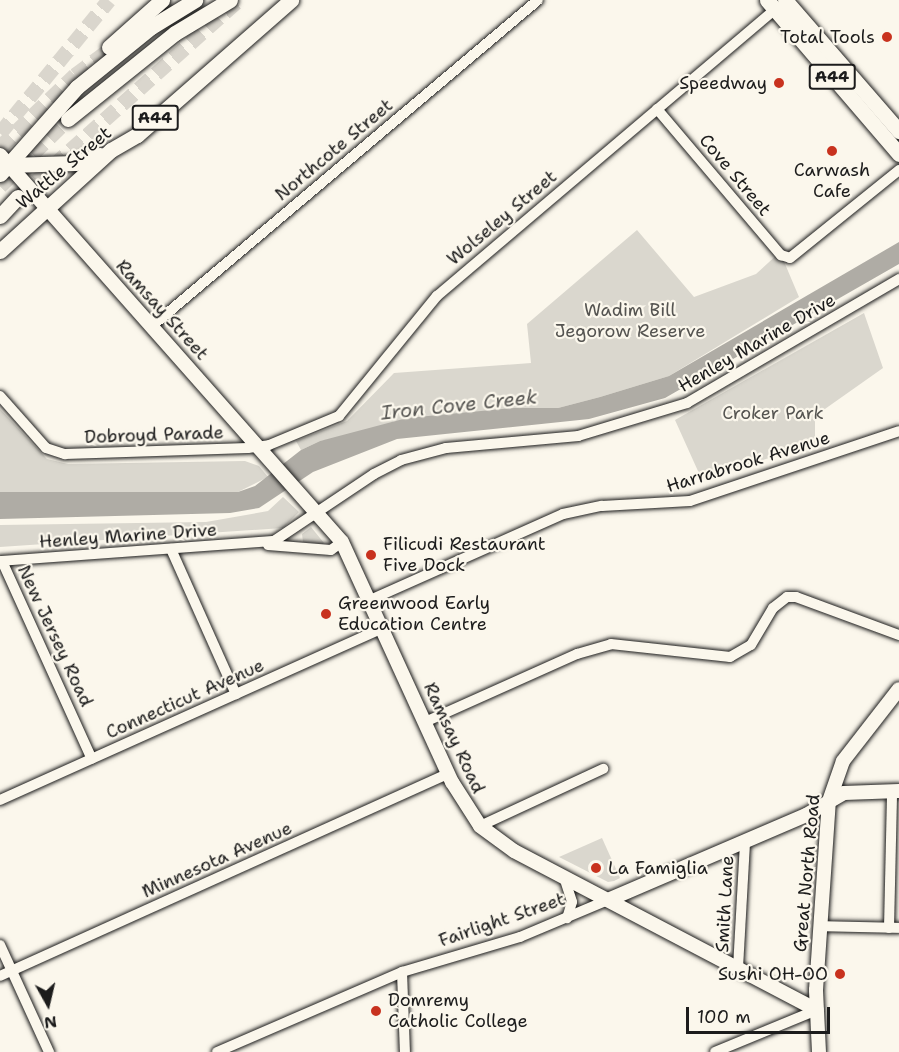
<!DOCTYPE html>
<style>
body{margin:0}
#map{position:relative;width:899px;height:1052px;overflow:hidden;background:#fbf7ec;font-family:"Shantell Sans",sans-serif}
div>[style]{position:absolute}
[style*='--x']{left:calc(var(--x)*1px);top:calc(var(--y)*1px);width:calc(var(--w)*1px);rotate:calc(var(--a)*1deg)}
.green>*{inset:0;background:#dad7ce}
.water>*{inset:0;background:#afaca5}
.highway-tunnel>*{height:15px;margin-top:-7.5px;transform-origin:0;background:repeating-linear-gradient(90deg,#dad6cd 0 15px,transparent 0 23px)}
.roads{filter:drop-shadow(0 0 2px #1c1c1c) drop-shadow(0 0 2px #1c1c1c)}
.minor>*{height:10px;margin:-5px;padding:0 5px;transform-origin:5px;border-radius:5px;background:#fbf7ec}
.major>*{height:14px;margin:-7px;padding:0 7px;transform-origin:7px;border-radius:7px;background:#fbf7ec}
.highway>*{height:15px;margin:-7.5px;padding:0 7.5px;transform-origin:7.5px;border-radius:7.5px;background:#fbf7ec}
.dots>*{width:16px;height:16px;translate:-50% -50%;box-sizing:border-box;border:3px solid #fbf7ec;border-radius:50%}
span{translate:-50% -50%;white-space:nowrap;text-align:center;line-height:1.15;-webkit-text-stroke:4.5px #fbf7ec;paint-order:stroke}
.shield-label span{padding:2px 4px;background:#fbf7ec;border:2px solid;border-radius:4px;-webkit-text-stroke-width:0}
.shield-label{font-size:16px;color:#1c1c1c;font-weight:700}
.poi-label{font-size:18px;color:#1c1c1c}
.right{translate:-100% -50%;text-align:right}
.left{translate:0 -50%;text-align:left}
.street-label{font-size:18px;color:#1c1c1c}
.park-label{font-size:18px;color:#555451}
.water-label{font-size:20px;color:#575653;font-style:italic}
.north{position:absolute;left:18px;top:974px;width:60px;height:60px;-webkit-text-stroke:4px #fbf7ec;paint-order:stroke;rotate:172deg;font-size:16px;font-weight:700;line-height:24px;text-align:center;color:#1c1c1c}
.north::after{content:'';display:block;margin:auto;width:21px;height:27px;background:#1c1c1c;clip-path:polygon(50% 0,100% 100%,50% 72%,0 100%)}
.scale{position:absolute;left:686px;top:1007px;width:144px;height:27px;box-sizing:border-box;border:3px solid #1c1c1c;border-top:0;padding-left:8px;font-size:18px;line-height:21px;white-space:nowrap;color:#1c1c1c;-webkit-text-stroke:4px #fbf7ec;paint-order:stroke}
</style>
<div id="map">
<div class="green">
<div style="clip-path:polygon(637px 230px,694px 297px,756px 274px,780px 252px,799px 297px,669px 376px,600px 397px,558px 408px,514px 408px,320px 441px,301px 450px,296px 441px,347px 421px,394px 373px,531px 363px,527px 324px)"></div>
<div style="clip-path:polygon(864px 313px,883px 368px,815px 416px,815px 443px,702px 480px,675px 420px)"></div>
<div style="clip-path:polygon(0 409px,47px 459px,68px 464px,245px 461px,259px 466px,268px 477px,238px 492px,0 492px)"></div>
<div style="clip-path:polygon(283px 497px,299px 512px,283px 528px,0 547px,0 525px,206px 522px,268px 511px)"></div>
<div style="clip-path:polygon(311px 527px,324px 543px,323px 544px,303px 542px,302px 534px)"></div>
<div style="clip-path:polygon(602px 838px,620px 878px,614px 881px,608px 882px,559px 857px)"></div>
</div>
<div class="water">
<div style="clip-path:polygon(899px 242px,899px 264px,665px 398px,589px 419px,397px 439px,313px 472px,259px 508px,230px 513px,0 519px,0 492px,238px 492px,255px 486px,301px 450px,320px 441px,407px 418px,514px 408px,558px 408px,600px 397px,669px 376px)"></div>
</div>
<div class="highway-tunnel">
<div style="--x:141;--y:26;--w:45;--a:-35.1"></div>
<div style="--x:0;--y:133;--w:172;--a:-50.7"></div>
<div style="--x:0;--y:147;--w:104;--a:-43.8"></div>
<div style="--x:75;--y:75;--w:56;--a:-36.3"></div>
<div style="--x:0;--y:186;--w:95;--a:-44.6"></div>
<div style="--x:19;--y:196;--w:294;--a:-41.8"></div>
</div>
<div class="roads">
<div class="minor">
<div style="--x:657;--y:109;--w:192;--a:49.7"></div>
<div style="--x:781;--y:255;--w:9;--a:18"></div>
<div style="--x:790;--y:258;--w:140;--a:-38.9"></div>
<div style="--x:152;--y:326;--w:505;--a:-40.18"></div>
<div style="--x:0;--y:396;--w:69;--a:48.5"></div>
<div style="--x:46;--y:448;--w:20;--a:18"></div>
<div style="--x:65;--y:454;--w:183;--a:-1.9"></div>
<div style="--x:248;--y:448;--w:21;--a:-8"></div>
<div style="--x:269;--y:445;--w:76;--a:-22.5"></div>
<div style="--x:339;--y:416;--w:155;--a:-50.8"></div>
<div style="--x:437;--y:296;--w:443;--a:-40.3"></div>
<div style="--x:268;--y:545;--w:63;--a:4.5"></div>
<div style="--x:331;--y:550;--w:14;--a:-36"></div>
<div style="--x:171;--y:549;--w:159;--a:65.9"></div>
<div style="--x:0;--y:561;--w:275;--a:-4.2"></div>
<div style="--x:274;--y:541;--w:120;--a:-33.8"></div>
<div style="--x:374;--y:474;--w:30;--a:-27"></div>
<div style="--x:401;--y:460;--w:47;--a:-14.9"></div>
<div style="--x:446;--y:448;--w:133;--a:-5.2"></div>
<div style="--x:578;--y:436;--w:114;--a:-16.8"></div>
<div style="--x:687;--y:403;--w:246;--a:-30.3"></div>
<div style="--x:2;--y:561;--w:217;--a:65.6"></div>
<div style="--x:370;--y:600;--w:211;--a:-24"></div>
<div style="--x:563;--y:514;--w:40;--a:-12"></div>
<div style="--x:602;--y:506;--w:88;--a:-3.3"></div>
<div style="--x:690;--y:501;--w:220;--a:-18.5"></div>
<div style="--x:425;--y:722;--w:167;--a:-24.1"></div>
<div style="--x:577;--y:654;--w:35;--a:-16"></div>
<div style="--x:611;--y:644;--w:120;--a:6.2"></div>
<div style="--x:730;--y:657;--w:24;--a:-30"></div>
<div style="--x:751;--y:645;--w:43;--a:-59.3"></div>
<div style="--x:773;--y:608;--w:18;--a:-38"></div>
<div style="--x:787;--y:597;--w:9;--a:0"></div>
<div style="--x:796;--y:597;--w:110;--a:20.3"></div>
<div style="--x:0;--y:800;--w:420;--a:-24.2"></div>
<div style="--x:480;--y:826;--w:136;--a:-24.9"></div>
<div style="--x:564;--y:877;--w:26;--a:72"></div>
<div style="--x:572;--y:902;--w:17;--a:107"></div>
<div style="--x:819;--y:926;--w:80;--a:1.4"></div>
<div style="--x:889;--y:928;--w:137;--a:-88.7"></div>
<div style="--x:0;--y:945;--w:118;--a:65.4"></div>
<div style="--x:738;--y:968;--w:127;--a:-86.8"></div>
<div style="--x:402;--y:972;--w:80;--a:87.9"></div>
<div style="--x:0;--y:976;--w:491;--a:-24.3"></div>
<div style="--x:217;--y:1052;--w:202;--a:-23.4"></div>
<div style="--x:402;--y:972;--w:123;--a:-16.5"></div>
<div style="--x:520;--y:937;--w:95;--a:-22.8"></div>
<div style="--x:715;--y:1052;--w:110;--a:-22.4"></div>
</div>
<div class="major">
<div style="--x:0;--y:155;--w:516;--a:48.53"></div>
<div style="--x:342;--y:542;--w:264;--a:65.4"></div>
<div style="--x:452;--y:782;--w:52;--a:57.5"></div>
<div style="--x:480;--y:826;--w:42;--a:36.3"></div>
<div style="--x:514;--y:851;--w:342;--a:27.7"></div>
<div style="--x:608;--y:900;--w:215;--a:-23.2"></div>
<div style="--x:806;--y:815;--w:44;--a:-30.1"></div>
<div style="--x:844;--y:793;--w:55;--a:-2.1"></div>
<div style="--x:819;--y:1052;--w:62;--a:-92.8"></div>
<div style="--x:816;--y:990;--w:189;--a:-86.1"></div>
<div style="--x:829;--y:801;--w:42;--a:-70.7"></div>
<div style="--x:843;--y:761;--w:91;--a:-52.1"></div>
</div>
<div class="highway">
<div style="--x:767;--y:0;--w:203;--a:49.4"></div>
<div style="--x:785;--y:0;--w:174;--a:49"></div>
<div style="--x:109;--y:47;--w:71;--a:-41.6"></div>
<div style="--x:68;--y:119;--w:137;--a:-38.8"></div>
<div style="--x:175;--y:33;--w:64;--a:-31"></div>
<div style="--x:8;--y:165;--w:67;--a:-1.7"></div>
<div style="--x:75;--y:163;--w:26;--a:-18"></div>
<div style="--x:0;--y:174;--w:116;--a:-48.5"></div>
<div style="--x:77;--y:87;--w:95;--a:-39"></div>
<div style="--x:151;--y:27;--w:52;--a:-31.5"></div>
<div style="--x:0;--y:216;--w:26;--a:-47"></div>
<div style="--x:0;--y:251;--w:150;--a:-42.3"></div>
<div style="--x:111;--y:150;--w:30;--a:-30"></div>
<div style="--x:137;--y:135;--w:205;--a:-41.2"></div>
</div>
</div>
<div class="dots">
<div style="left:887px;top:37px;background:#c8321e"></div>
<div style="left:779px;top:83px;background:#c8321e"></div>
<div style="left:832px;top:151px;background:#c8321e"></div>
<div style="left:371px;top:555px;background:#c8321e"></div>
<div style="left:326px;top:614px;background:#c8321e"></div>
<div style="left:596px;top:868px;background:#c8321e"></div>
<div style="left:840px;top:974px;background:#c8321e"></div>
<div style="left:376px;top:1011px;background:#c8321e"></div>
</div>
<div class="shield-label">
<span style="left:832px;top:77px">A44</span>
<span style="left:155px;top:118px">A44</span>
</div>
<div class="poi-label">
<span class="right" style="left:875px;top:37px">Total Tools</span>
<span class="right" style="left:767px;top:83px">Speedway</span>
<span style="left:832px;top:181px">Carwash<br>Cafe</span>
<span class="left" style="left:383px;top:555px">Filicudi Restaurant<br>Five Dock</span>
<span class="left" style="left:338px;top:614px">Greenwood Early<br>Education Centre</span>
<span class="left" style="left:608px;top:868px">La Famiglia</span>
<span class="right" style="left:828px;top:974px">Sushi OH-OO</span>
<span class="left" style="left:388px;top:1011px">Domremy<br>Catholic College</span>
</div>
<div class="street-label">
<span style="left:334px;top:150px;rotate:-40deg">Northcote Street</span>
<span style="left:64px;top:168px;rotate:-40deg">Wattle Street</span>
<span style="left:735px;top:175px;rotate:50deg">Cove Street</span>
<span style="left:502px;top:218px;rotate:-40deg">Wolseley Street</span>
<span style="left:162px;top:310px;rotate:48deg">Ramsay Street</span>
<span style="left:757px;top:343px;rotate:-30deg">Henley Marine Drive</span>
<span style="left:154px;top:435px;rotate:-2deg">Dobroyd Parade</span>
<span style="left:748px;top:462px;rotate:-17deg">Harrabrook Avenue</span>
<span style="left:128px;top:536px;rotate:-4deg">Henley Marine Drive</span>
<span style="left:55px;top:636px;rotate:65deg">New Jersey Road</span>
<span style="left:185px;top:699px;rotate:-24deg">Connecticut Avenue</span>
<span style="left:454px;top:738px;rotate:65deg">Ramsay Road</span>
<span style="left:217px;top:860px;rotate:-24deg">Minnesota Avenue</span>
<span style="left:807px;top:873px;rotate:-85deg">Great North Road</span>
<span style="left:725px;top:904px;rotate:-87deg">Smith Lane</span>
<span style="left:502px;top:920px;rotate:-19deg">Fairlight Street</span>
</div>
<div class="park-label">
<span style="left:630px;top:321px">Wadim Bill<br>Jegorow Reserve</span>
<span style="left:773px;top:413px">Croker Park</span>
</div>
<div class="water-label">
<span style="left:459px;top:405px;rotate:-6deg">Iron Cove Creek</span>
</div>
<div class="north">N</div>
<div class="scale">100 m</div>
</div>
